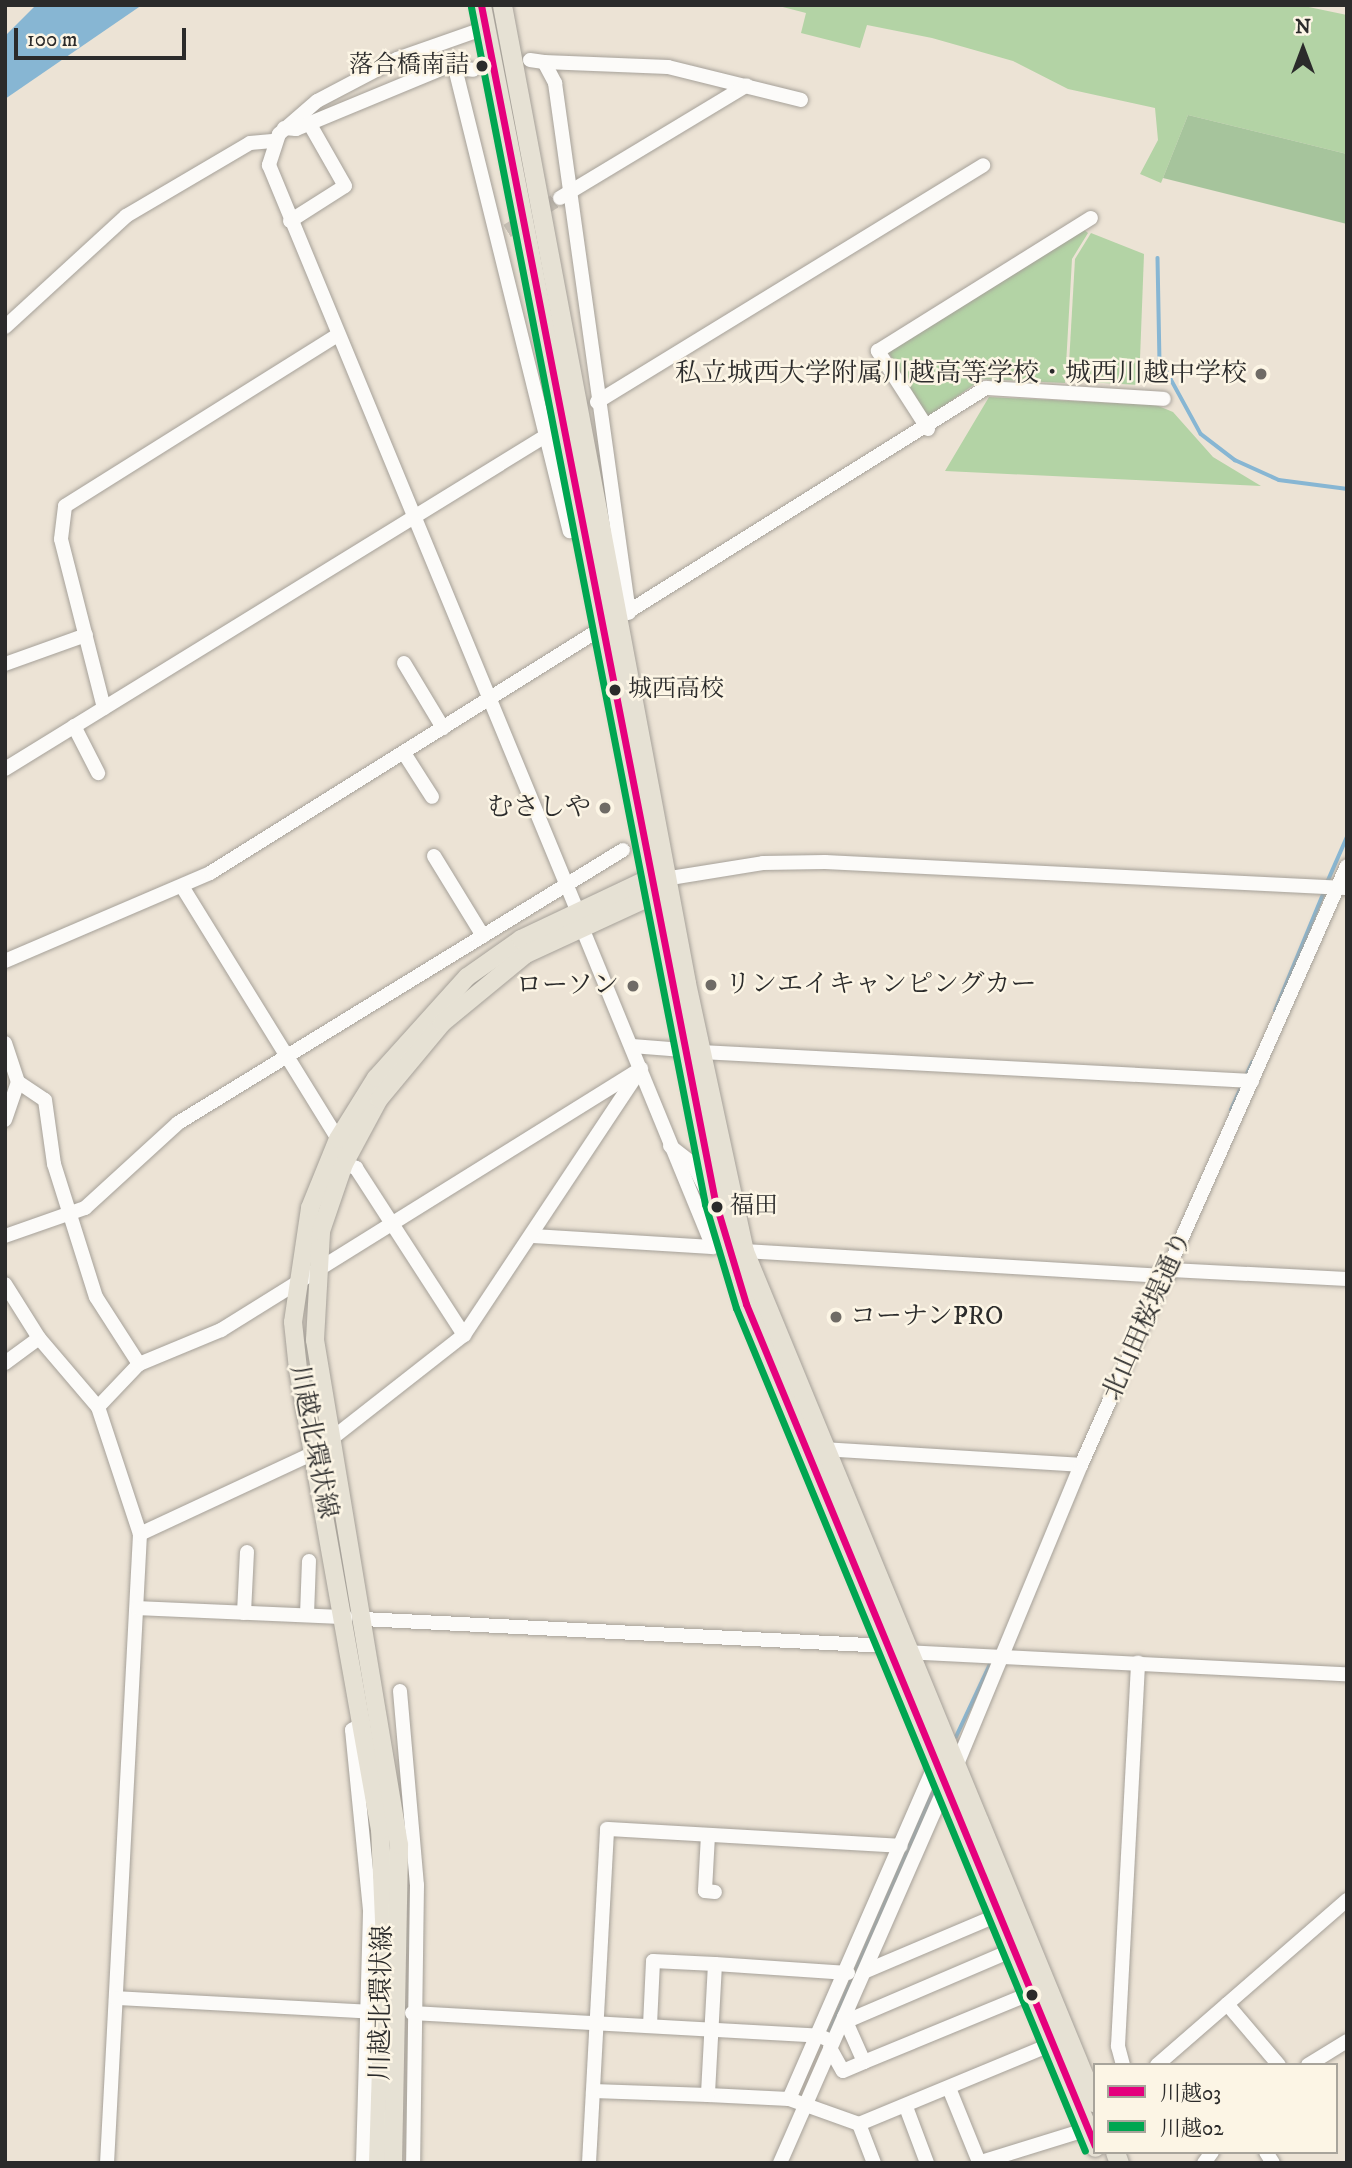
<!DOCTYPE html>
<meta charset="utf-8">
<style>
body{margin:0}
#map{position:relative;width:1352px;height:2168px;overflow:hidden;background:#ece3d5;font-family:"IM FELL DW Pica","Noto Serif JP",serif}
div>[style]{position:absolute}
[style*='--x']{left:calc(var(--x)*1px);top:calc(var(--y)*1px);width:calc(var(--w)*1px);rotate:calc(var(--a)*1deg)}
.green>*{inset:0;background:#b3d3a5}
.forest>*{inset:0;background:#a6c49c}
.water>*{inset:0;background:#87b6d3}
.stream>*{height:3.5px;margin:-1.75px;padding:0 1.75px;transform-origin:1.75px;border-radius:1.75px;background:#87b6d3}
.minor-tunnel>*{height:14px;margin-top:-7px;transform-origin:0;background:repeating-linear-gradient(90deg,#c5beb3 0 14px,transparent 0 21px)}
.roads{filter:drop-shadow(0 0 2px #a6a199) drop-shadow(0 0 2px #a6a199)}
.minor>*{height:14px;margin:-7px;padding:0 7px;transform-origin:7px;border-radius:7px;background:#fcfbf9}
.major>*{height:18px;margin:-9px;padding:0 9px;transform-origin:9px;border-radius:9px;background:#e6e1d4}
.highway>*{height:19px;margin:-9.5px;padding:0 9.5px;transform-origin:9.5px;border-radius:9.5px;background:#e6e1d4}
.bus-1>*{height:7px;margin:-3.5px;padding:0 3.5px;transform-origin:3.5px;border-radius:3.5px;background:#e5007d}
.bus-2>*{height:7px;margin:-3.5px;padding:0 3.5px;transform-origin:3.5px;border-radius:3.5px;background:#00a651}
.dots>*{width:19px;height:19px;translate:-50% -50%;box-sizing:border-box;border:4px solid #fcf5e5;border-radius:50%}
span{translate:-50% -50%;white-space:nowrap;text-align:center;line-height:1.15;-webkit-text-stroke:5px #fcf5e5;paint-order:stroke}
.bus-label{font-size:24px;color:#2b2b2b}
.right{translate:-100% -50%;text-align:right}
.left{translate:0 -50%;text-align:left}
.poi-label{font-size:26px;color:#2b2b2b}
.street-label{font-size:26px;color:#2b2b2b}
.frame{position:absolute;inset:0;border:7px solid #2b2b2b;pointer-events:none}
.legend{position:absolute;left:1093px;top:2063px;width:245px;height:91px;box-sizing:border-box;background:#fcf5e5;border:2px solid #a8a49b;margin:0;padding:9px 12px;list-style:none;font-size:21px;color:#2b2b2b}
.legend li{display:flex;align-items:center;gap:14px;height:35px}
.legend b{width:35px;border:2px solid #a8a49b}
.north{position:absolute;left:1268px;top:14px;width:70px;height:70px;-webkit-text-stroke:5px #fcf5e5;paint-order:stroke;rotate:0deg;font-size:19px;font-weight:700;line-height:28px;text-align:center;color:#2b2b2b}
.north::after{content:'';display:block;margin:auto;width:24px;height:32px;background:#2b2b2b;clip-path:polygon(50% 0,100% 100%,50% 72%,0 100%)}
.scale{position:absolute;left:14px;top:28px;width:172px;height:32px;box-sizing:border-box;border:4px solid #2b2b2b;border-top:0;padding-left:9px;font-size:21px;line-height:24px;white-space:nowrap;color:#2b2b2b;-webkit-text-stroke:5px #fcf5e5;paint-order:stroke}
</style>
<div id="map">
<div class="green">
<div style="clip-path:polygon(775px 5px,1299px 5px,1347px 15px,1347px 154px,1188px 115px,1161px 183px,1140px 174px,1158px 140px,1155px 108px,1068px 89px,1013px 61px,932px 38px,867px 25px,860px 48px,801px 33px,806px 13px)"></div>
<div style="clip-path:polygon(1083px 229px,1088px 233px,1072px 259px,1065px 383px,982px 379px,928px 417px,887px 350px)"></div>
<div style="clip-path:polygon(1091px 233px,1144px 254px,1139px 385px,1068px 381px,1075px 259px)"></div>
<div style="clip-path:polygon(989px 397px,1156px 405px,1173px 412px,1213px 457px,1261px 486px,945px 471px)"></div>
</div>
<div class="forest">
<div style="clip-path:polygon(1188px 115px,1347px 154px,1347px 224px,1163px 178px)"></div>
</div>
<div class="water">
<div style="clip-path:polygon(36px 5px,142px 5px,5px 99px,5px 36px)"></div>
</div>
<div class="stream">
<div style="--x:1158;--y:258;--w:101;--a:88.9"></div>
<div style="--x:1160;--y:359;--w:85;--a:61.3"></div>
<div style="--x:1201;--y:434;--w:43;--a:37.4"></div>
<div style="--x:1235;--y:460;--w:48;--a:24.4"></div>
<div style="--x:1279;--y:480;--w:69;--a:7.5"></div>
<div style="--x:1326;--y:885;--w:52;--a:-66.4"></div>
<div style="--x:1275;--y:1011;--w:129;--a:-67.6"></div>
<div style="--x:1245;--y:1078;--w:17;--a:-65"></div>
<div style="--x:1231;--y:1110;--w:27;--a:-66"></div>
<div style="--x:956;--y:1737;--w:85;--a:-64.9"></div>
<div style="--x:828;--y:2035;--w:262;--a:-66.6"></div>
</div>
<div class="minor-tunnel">
<div style="--x:507;--y:231;--w:62;--a:-31.9"></div>
</div>
<div class="roads">
<div class="minor">
<div style="--x:485;--y:28;--w:93;--a:160.6"></div>
<div style="--x:397;--y:59;--w:90;--a:152.3"></div>
<div style="--x:317;--y:101;--w:50;--a:139"></div>
<div style="--x:279;--y:134;--w:33;--a:108"></div>
<div style="--x:269;--y:165;--w:806;--a:67.54"></div>
<div style="--x:530;--y:60;--w:14;--a:8"></div>
<div style="--x:544;--y:62;--w:24;--a:62"></div>
<div style="--x:555;--y:83;--w:535;--a:82.05"></div>
<div style="--x:544;--y:62;--w:124;--a:2.3"></div>
<div style="--x:668;--y:67;--w:137;--a:13.9"></div>
<div style="--x:456;--y:72;--w:473;--a:76.1"></div>
<div style="--x:570;--y:531;--w:15;--a:-8"></div>
<div style="--x:284;--y:128;--w:12;--a:5"></div>
<div style="--x:296;--y:129;--w:162;--a:-22.5"></div>
<div style="--x:446;--y:67;--w:27;--a:6"></div>
<div style="--x:560;--y:198;--w:218;--a:-31.1"></div>
<div style="--x:290;--y:221;--w:65;--a:-32.5"></div>
<div style="--x:345;--y:186;--w:73;--a:-119.7"></div>
<div style="--x:5;--y:327;--w:164;--a:-42.5"></div>
<div style="--x:126;--y:216;--w:144;--a:-30.5"></div>
<div style="--x:250;--y:143;--w:25;--a:-5"></div>
<div style="--x:597;--y:402;--w:453;--a:-31.5"></div>
<div style="--x:928;--y:429;--w:93;--a:-122.7"></div>
<div style="--x:878;--y:351;--w:251;--a:-32"></div>
<div style="--x:404;--y:663;--w:76;--a:59"></div>
<div style="--x:5;--y:664;--w:86;--a:-19.7"></div>
<div style="--x:104;--y:708;--w:174;--a:-104.3"></div>
<div style="--x:61;--y:539;--w:33;--a:-83"></div>
<div style="--x:65;--y:506;--w:322;--a:-32.1"></div>
<div style="--x:74;--y:726;--w:53;--a:62.9"></div>
<div style="--x:404;--y:753;--w:52;--a:57.5"></div>
<div style="--x:5;--y:769;--w:637;--a:-31.64"></div>
<div style="--x:434;--y:856;--w:94;--a:58.5"></div>
<div style="--x:658;--y:880;--w:106;--a:-9.2"></div>
<div style="--x:763;--y:863;--w:62;--a:-0.9"></div>
<div style="--x:825;--y:862;--w:521;--a:2.86"></div>
<div style="--x:183;--y:888;--w:295;--a:58.3"></div>
<div style="--x:5;--y:961;--w:223;--a:-23.2"></div>
<div style="--x:210;--y:873;--w:915;--a:-32.01"></div>
<div style="--x:986;--y:388;--w:178;--a:3.5"></div>
<div style="--x:5;--y:1043;--w:41;--a:71.6"></div>
<div style="--x:18;--y:1082;--w:40;--a:108.9"></div>
<div style="--x:632;--y:1046;--w:51;--a:4.5"></div>
<div style="--x:701;--y:1052;--w:552;--a:3.01"></div>
<div style="--x:18;--y:1082;--w:32;--a:34"></div>
<div style="--x:45;--y:1100;--w:65;--a:82"></div>
<div style="--x:54;--y:1164;--w:139;--a:72.5"></div>
<div style="--x:96;--y:1297;--w:80;--a:57.3"></div>
<div style="--x:670;--y:1146;--w:29;--a:38"></div>
<div style="--x:693;--y:1164;--w:37;--a:63"></div>
<div style="--x:344;--y:1164;--w:13;--a:18"></div>
<div style="--x:356;--y:1168;--w:199;--a:57.1"></div>
<div style="--x:5;--y:1236;--w:85;--a:-19.3"></div>
<div style="--x:85;--y:1208;--w:126;--a:-42.4"></div>
<div style="--x:178;--y:1123;--w:522;--a:-31.53"></div>
<div style="--x:532;--y:1236;--w:181;--a:3.5"></div>
<div style="--x:713;--y:1247;--w:348;--a:-112.3"></div>
<div style="--x:744;--y:1251;--w:425;--a:3.4"></div>
<div style="--x:1171;--y:1270;--w:176;--a:2.9"></div>
<div style="--x:5;--y:1284;--w:64;--a:57.8"></div>
<div style="--x:39;--y:1338;--w:91;--a:49.5"></div>
<div style="--x:98;--y:1407;--w:134;--a:71.7"></div>
<div style="--x:140;--y:1534;--w:630;--a:93"></div>
<div style="--x:5;--y:1363;--w:42;--a:-36.3"></div>
<div style="--x:98;--y:1407;--w:59;--a:-46.4"></div>
<div style="--x:139;--y:1364;--w:89;--a:-22.5"></div>
<div style="--x:221;--y:1330;--w:494;--a:-31.9"></div>
<div style="--x:330;--y:1440;--w:170;--a:-38.1"></div>
<div style="--x:464;--y:1335;--w:320;--a:-56.4"></div>
<div style="--x:821;--y:1449;--w:260;--a:3.5"></div>
<div style="--x:140;--y:1534;--w:192;--a:-25"></div>
<div style="--x:137;--y:1608;--w:209;--a:2.5"></div>
<div style="--x:244;--y:1613;--w:61;--a:-87.2"></div>
<div style="--x:307;--y:1615;--w:54;--a:-87.9"></div>
<div style="--x:363;--y:1619;--w:525;--a:2.95"></div>
<div style="--x:906;--y:1652;--w:442;--a:2.9"></div>
<div style="--x:400;--y:1691;--w:195;--a:85"></div>
<div style="--x:417;--y:1885;--w:278;--a:90.8"></div>
<div style="--x:955;--y:1769;--w:329;--a:-67.5"></div>
<div style="--x:1081;--y:1465;--w:655;--a:-66.06"></div>
<div style="--x:708;--y:1835;--w:56;--a:93.1"></div>
<div style="--x:705;--y:1891;--w:10;--a:6"></div>
<div style="--x:866;--y:1971;--w:143;--a:-23"></div>
<div style="--x:848;--y:1973;--w:133;--a:-176.1"></div>
<div style="--x:715;--y:1964;--w:131;--a:93.1"></div>
<div style="--x:708;--y:2095;--w:81;--a:2.8"></div>
<div style="--x:789;--y:2099;--w:74;--a:19.7"></div>
<div style="--x:859;--y:2124;--w:209;--a:-22.5"></div>
<div style="--x:116;--y:1998;--w:259;--a:3.1"></div>
<div style="--x:1227;--y:2004;--w:80;--a:49.6"></div>
<div style="--x:412;--y:2013;--w:409;--a:3.2"></div>
<div style="--x:820;--y:2036;--w:14;--a:25"></div>
<div style="--x:844;--y:2017;--w:49;--a:66"></div>
<div style="--x:864;--y:2062;--w:181;--a:-22.4"></div>
<div style="--x:847;--y:2021;--w:181;--a:-23.2"></div>
<div style="--x:650;--y:2025;--w:64;--a:-87.3"></div>
<div style="--x:653;--y:1961;--w:62;--a:2.8"></div>
<div style="--x:830;--y:2048;--w:26;--a:61"></div>
<div style="--x:843;--y:2071;--w:23;--a:-23"></div>
<div style="--x:1123;--y:2065;--w:20;--a:-105"></div>
<div style="--x:1118;--y:2046;--w:384;--a:-87"></div>
<div style="--x:1157;--y:2065;--w:252;--a:-41"></div>
<div style="--x:1308;--y:2065;--w:46;--a:-31.6"></div>
<div style="--x:949;--y:2088;--w:80;--a:67.9"></div>
<div style="--x:593;--y:2091;--w:115;--a:2"></div>
<div style="--x:789;--y:2099;--w:368;--a:-66.4"></div>
<div style="--x:906;--y:2107;--w:60;--a:69.4"></div>
<div style="--x:859;--y:2124;--w:42;--a:69"></div>
<div style="--x:1266;--y:2152;--w:13;--a:58"></div>
<div style="--x:363;--y:2163;--w:253;--a:-88.4"></div>
<div style="--x:370;--y:1910;--w:181;--a:-95.7"></div>
<div style="--x:352;--y:1730;--w:13;--a:-32"></div>
<div style="--x:589;--y:2163;--w:334;--a:-86.9"></div>
<div style="--x:607;--y:1829;--w:294;--a:3.3"></div>
<div style="--x:780;--y:2163;--w:413;--a:-66.3"></div>
<div style="--x:978;--y:2163;--w:115;--a:-17.2"></div>
<div style="--x:1204;--y:2163;--w:14;--a:-54"></div>
</div>
<div class="major">
<div style="--x:378;--y:2163;--w:220;--a:-88.2"></div>
<div style="--x:385;--y:1943;--w:113;--a:-92.5"></div>
<div style="--x:380;--y:1830;--w:468;--a:-100.1"></div>
<div style="--x:298;--y:1369;--w:47;--a:-96.1"></div>
<div style="--x:293;--y:1322;--w:115;--a:-81.5"></div>
<div style="--x:310;--y:1208;--w:74;--a:-67.9"></div>
<div style="--x:338;--y:1139;--w:72;--a:-58.1"></div>
<div style="--x:376;--y:1078;--w:136;--a:-48"></div>
<div style="--x:467;--y:977;--w:66;--a:-35.1"></div>
<div style="--x:521;--y:939;--w:140;--a:-25.3"></div>
<div style="--x:393;--y:2163;--w:318;--a:-88.9"></div>
<div style="--x:399;--y:1845;--w:512;--a:-99.44"></div>
<div style="--x:315;--y:1340;--w:109;--a:-86.8"></div>
<div style="--x:321;--y:1231;--w:71;--a:-71.1"></div>
<div style="--x:344;--y:1164;--w:74;--a:-61.7"></div>
<div style="--x:379;--y:1099;--w:99;--a:-50.3"></div>
<div style="--x:442;--y:1023;--w:109;--a:-39.4"></div>
<div style="--x:526;--y:954;--w:139;--a:-24.7"></div>
</div>
<div class="highway">
<div style="--x:481;--y:5;--w:1219;--a:78.93"></div>
<div style="--x:715;--y:1201;--w:108;--a:73.2"></div>
<div style="--x:746;--y:1304;--w:912;--a:67.51"></div>
<div style="--x:502;--y:5;--w:995;--a:79.34"></div>
<div style="--x:686;--y:983;--w:274;--a:77.8"></div>
<div style="--x:744;--y:1251;--w:921;--a:67.61"></div>
<div style="--x:1115;--y:2152;--w:12;--a:70"></div>
</div>
</div>
<div class="bus-1">
<div style="--x:481;--y:5;--w:1219;--a:78.93"></div>
<div style="--x:715;--y:1201;--w:108;--a:73.2"></div>
<div style="--x:746;--y:1304;--w:911;--a:67.49"></div>
</div>
<div class="bus-2">
<div style="--x:471;--y:7;--w:1220;--a:78.94"></div>
<div style="--x:705;--y:1204;--w:109;--a:73.4"></div>
<div style="--x:736;--y:1308;--w:912;--a:67.51"></div>
</div>
<div class="dots">
<div style="left:482px;top:66px;background:#2b2b2b"></div>
<div style="left:1261px;top:374px;background:#6f6b66"></div>
<div style="left:615px;top:690px;background:#2b2b2b"></div>
<div style="left:605px;top:808px;background:#6f6b66"></div>
<div style="left:711px;top:985px;background:#6f6b66"></div>
<div style="left:633px;top:986px;background:#6f6b66"></div>
<div style="left:717px;top:1207px;background:#2b2b2b"></div>
<div style="left:836px;top:1317px;background:#6f6b66"></div>
<div style="left:1032px;top:1995px;background:#2b2b2b"></div>
</div>
<div class="bus-label">
<span class="right" style="left:469px;top:66px">落合橋南詰</span>
<span class="left" style="left:628px;top:690px">城西高校</span>
<span class="left" style="left:730px;top:1207px">福田</span>
</div>
<div class="poi-label">
<span class="right" style="left:1247px;top:374px">私立城西大学附属川越高等学校・城西川越中学校</span>
<span class="right" style="left:591px;top:808px">むさしや</span>
<span class="left" style="left:725px;top:985px">リンエイキャンピングカー</span>
<span class="right" style="left:619px;top:986px">ローソン</span>
<span class="left" style="left:850px;top:1317px">コーナンPRO</span>
</div>
<div class="street-label">
<span style="left:1148px;top:1316px;rotate:-66deg">北山田桜堤通り</span>
<span style="left:313px;top:1442px;rotate:79deg">川越北環状線</span>
<span style="left:382px;top:2003px;rotate:-89deg">川越北環状線</span>
</div>
<div class="frame"></div>
<ul class="legend">
<li><b style="height:9px;background:#e5007d"></b>川越03</li>
<li><b style="height:9px;background:#00a651"></b>川越02</li>
</ul>
<div class="north">N</div>
<div class="scale">100 m</div>
</div>
